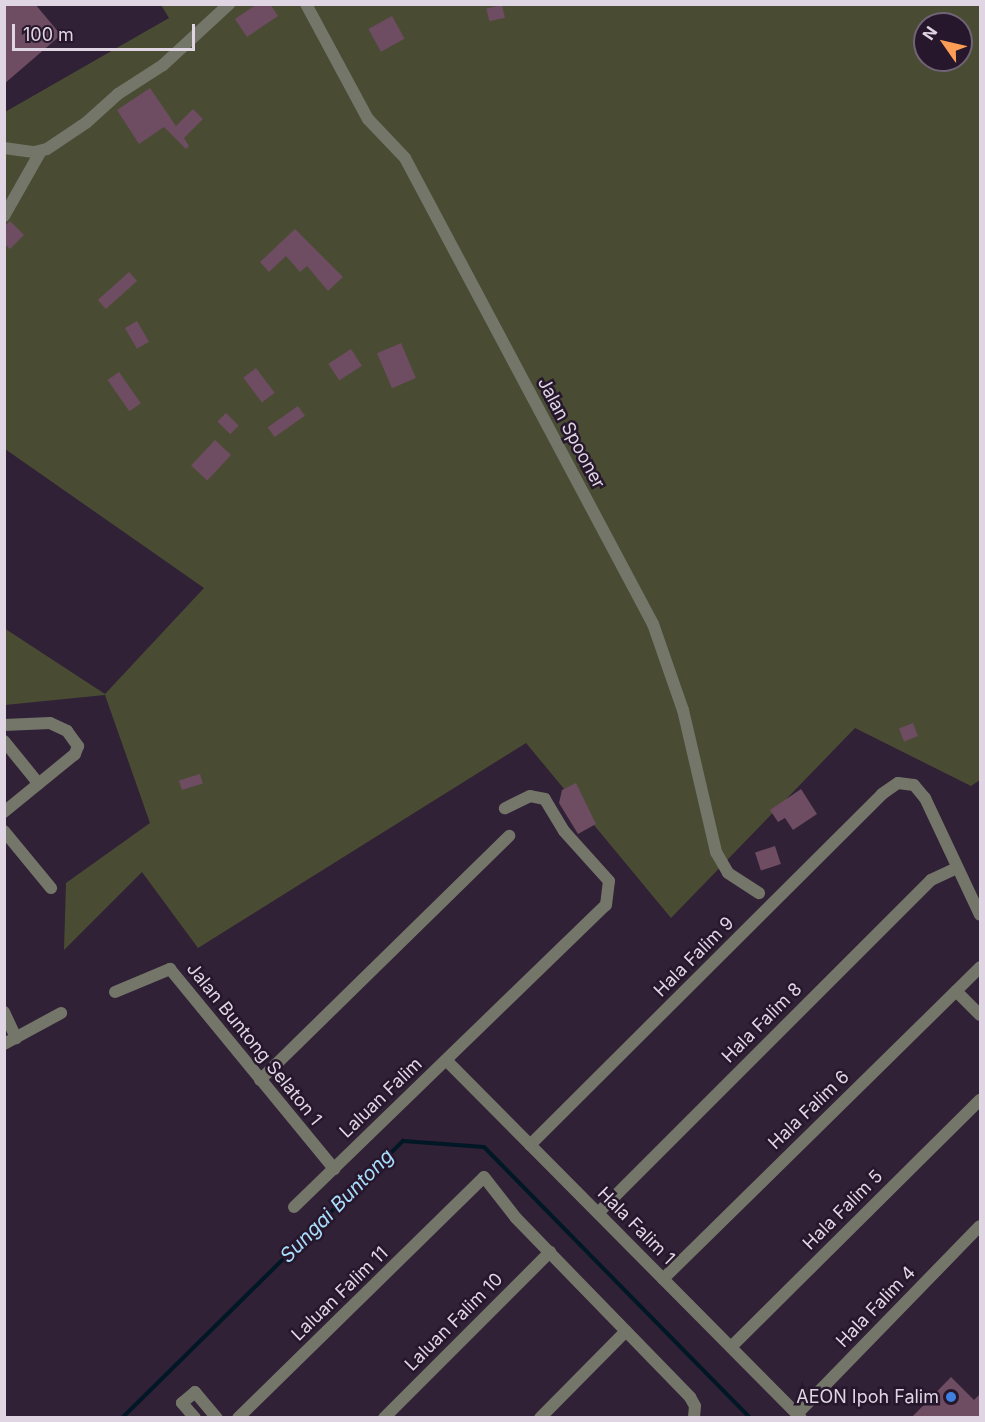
<!DOCTYPE html>
<style>
body{margin:0}
#map{position:relative;width:985px;height:1422px;overflow:hidden;background:#302136;font-family:Inter,sans-serif}
div>[style]{position:absolute}
[style*='--x']{left:calc(var(--x)*1px);top:calc(var(--y)*1px);width:calc(var(--w)*1px);rotate:calc(var(--a)*1deg)}
.green>*{inset:0;background:#494c33}
.stream>*{height:4px;margin:-2px;padding:0 2px;transform-origin:2px;border-radius:2px;background:#001725}
.building>*{inset:0;background:#6e4c61;transform-origin:0 0}
.street>*{height:12px;margin:-6px;padding:0 6px;transform-origin:6px;border-radius:6px;background:#737669}
.dots>*{width:16px;height:16px;translate:-50% -50%;box-sizing:border-box;border:3px solid #26172c;border-radius:50%}
span{translate:-50% -50%;white-space:nowrap;text-align:center;line-height:1.15;-webkit-text-stroke:5px #26172c;paint-order:stroke}
.street-label{font-size:18px;color:#dfd5e3}
.poi-label{font-size:18px;color:#dfd5e3}
.right{translate:-100% -50%;text-align:right}
.water-label{font-size:20px;color:#a9ddfc;font-style:italic}
.frame{position:absolute;inset:0;border:6px solid #dfd5e3;pointer-events:none}
.north{position:absolute;left:913px;top:12px;width:60px;height:60px;box-sizing:border-box;background:#26172c;border:2px solid #706375;border-radius:50%;rotate:304deg;font-size:16px;font-weight:700;line-height:24px;text-align:center;color:#dfd5e3}
.north::after{content:'';display:block;margin:auto;width:21px;height:27px;background:#fd9d55;clip-path:polygon(50% 0,100% 100%,50% 72%,0 100%)}
.scale{position:absolute;left:12px;top:24px;width:183px;height:27px;box-sizing:border-box;border:3px solid #dfd5e3;border-top:0;padding-left:8px;font-size:18px;line-height:21px;white-space:nowrap;color:#dfd5e3;-webkit-text-stroke:4px #26172c;paint-order:stroke}
</style>
<div id="map">
<div class="green">
<div style="clip-path:polygon(evenodd,161px 5px,980px 5px,980px 780px,971px 786px,855px 728px,671px 918px,526px 743px,198px 948px,142px 872px,64px 950px,66px 883px,150px 823px,105px 695px,5px 705px,4px 628px,105px 694px,204px 588px,5px 449px,5px 112px,169px 18px,161px 5px,925px 24px,961px 24px,961px 60px,925px 60px,925px 24px)"></div>
</div>
<div class="stream">
<div style="--x:122;--y:1418;--w:395;--a:-44.6"></div>
<div style="--x:403;--y:1141;--w:81;--a:4.2"></div>
<div style="--x:484;--y:1147;--w:380;--a:45.5"></div>
</div>
<div class="building">
<div style="clip-path:polygon(4px 4px,35px 4px,61px 35px,4px 84px)"></div>
<div style="clip-path:polygon(257px 4px,270px 4px,278px 16px,247px 37px,235px 19px)"></div>
<div style="left:502px;top:5px;width:13px;height:16px;rotate:77deg"></div>
<div style="left:392px;top:16px;width:26px;height:27px;rotate:61deg"></div>
<div style="clip-path:polygon(150px 88px,176px 126px,193px 109px,203px 119px,184px 138px,189px 146px,186px 149px,164px 127px,139px 144px,117px 110px)"></div>
<div style="clip-path:polygon(10px 221px,24px 235px,10px 249px,4px 243px,4px 227px)"></div>
<div style="clip-path:polygon(295px 229px,343px 277px,328px 291px,307px 266px,300px 272px,286px 256px,269px 272px,260px 262px)"></div>
<div style="left:129px;top:272px;width:12px;height:42px;rotate:48deg"></div>
<div style="left:137px;top:321px;width:24px;height:14px;rotate:60deg"></div>
<div style="left:401px;top:343px;width:38px;height:26px;rotate:67deg"></div>
<div style="left:351px;top:349px;width:20px;height:27px;rotate:57deg"></div>
<div style="left:256px;top:368px;width:31px;height:16px;rotate:53deg"></div>
<div style="left:119px;top:372px;width:38px;height:14px;rotate:55deg"></div>
<div style="left:298px;top:406px;width:12px;height:37px;rotate:55deg"></div>
<div style="left:226px;top:413px;width:18px;height:12px;rotate:45deg"></div>
<div style="left:215px;top:440px;width:22px;height:35px;rotate:43deg"></div>
<div style="left:913px;top:723px;width:14px;height:15px;rotate:69deg"></div>
<div style="left:200px;top:774px;width:10px;height:22px;rotate:73deg"></div>
<div style="clip-path:polygon(576px 783px,596px 824px,578px 834px,559px 803px,562px 790px)"></div>
<div style="clip-path:polygon(801px 789px,817px 814px,793px 830px,785px 818px,778px 822px,770px 810px)"></div>
<div style="left:775px;top:846px;width:19px;height:21px;rotate:72deg"></div>
<div style="clip-path:polygon(951px 1377px,974px 1400px,981px 1393px,981px 1418px,911px 1418px)"></div>
</div>
<div class="street">
<div style="--x:306;--y:4;--w:131;--a:61.7"></div>
<div style="--x:368;--y:119;--w:54;--a:46.5"></div>
<div style="--x:405;--y:158;--w:528;--a:61.98"></div>
<div style="--x:653;--y:624;--w:91;--a:70.8"></div>
<div style="--x:683;--y:710;--w:146;--a:76.9"></div>
<div style="--x:716;--y:852;--w:24;--a:60"></div>
<div style="--x:728;--y:873;--w:37;--a:33"></div>
<div style="--x:4;--y:148;--w:30;--a:8"></div>
<div style="--x:34;--y:152;--w:13;--a:-13"></div>
<div style="--x:47;--y:149;--w:48;--a:-34"></div>
<div style="--x:87;--y:122;--w:42;--a:-42.1"></div>
<div style="--x:118;--y:94;--w:54;--a:-32.8"></div>
<div style="--x:163;--y:65;--w:90;--a:-42.7"></div>
<div style="--x:4;--y:216;--w:75;--a:-60.4"></div>
<div style="--x:4;--y:725;--w:46;--a:-2.5"></div>
<div style="--x:50;--y:723;--w:19;--a:25"></div>
<div style="--x:67;--y:731;--w:19;--a:54"></div>
<div style="--x:78;--y:746;--w:9;--a:111"></div>
<div style="--x:75;--y:754;--w:92;--a:140.8"></div>
<div style="--x:4;--y:741;--w:55;--a:50.9"></div>
<div style="--x:4;--y:831;--w:74;--a:50.5"></div>
<div style="--x:956;--y:991;--w:34;--a:45"></div>
<div style="--x:115;--y:992;--w:60;--a:-22.7"></div>
<div style="--x:170;--y:969;--w:259;--a:50.6"></div>
<div style="--x:4;--y:1012;--w:29;--a:65"></div>
<div style="--x:4;--y:1044;--w:65;--a:-28.5"></div>
<div style="--x:446;--y:1060;--w:504;--a:45.24"></div>
<div style="--x:260;--y:1080;--w:349;--a:-44.4"></div>
<div style="--x:530;--y:1145;--w:497;--a:-44.9"></div>
<div style="--x:882;--y:794;--w:19;--a:-35"></div>
<div style="--x:898;--y:783;--w:16;--a:7"></div>
<div style="--x:914;--y:785;--w:17;--a:50"></div>
<div style="--x:925;--y:798;--w:129;--a:64.8"></div>
<div style="--x:294;--y:1207;--w:434;--a:-44.1"></div>
<div style="--x:606;--y:905;--w:24;--a:-83"></div>
<div style="--x:609;--y:881;--w:67;--a:-132"></div>
<div style="--x:564;--y:831;--w:37;--a:-121"></div>
<div style="--x:545;--y:799;--w:15;--a:-169"></div>
<div style="--x:530;--y:796;--w:28;--a:154"></div>
<div style="--x:598;--y:1213;--w:471;--a:-45"></div>
<div style="--x:931;--y:880;--w:29;--a:-25"></div>
<div style="--x:663;--y:1279;--w:445;--a:-44.5"></div>
<div style="--x:731;--y:1347;--w:351;--a:-44.8"></div>
<div style="--x:797;--y:1414;--w:262;--a:-45.8"></div>
<div style="--x:195;--y:1418;--w:20;--a:-131"></div>
<div style="--x:182;--y:1403;--w:17;--a:-40"></div>
<div style="--x:195;--y:1392;--w:34;--a:50"></div>
<div style="--x:238;--y:1418;--w:344;--a:-44.4"></div>
<div style="--x:484;--y:1177;--w:52;--a:52"></div>
<div style="--x:516;--y:1218;--w:250;--a:45.8"></div>
<div style="--x:690;--y:1397;--w:10;--a:61"></div>
<div style="--x:695;--y:1406;--w:12;--a:95"></div>
<div style="--x:384;--y:1418;--w:235;--a:-45"></div>
<div style="--x:540;--y:1418;--w:122;--a:-45.3"></div>
</div>
<div class="dots">
<div style="left:951px;top:1397px;background:#3f7fe0"></div>
</div>
<div class="street-label">
<span style="left:571px;top:433px;rotate:62deg">Jalan Spooner</span>
<span style="left:694px;top:957px;rotate:-45deg">Hala Falim 9</span>
<span style="left:762px;top:1023px;rotate:-45deg">Hala Falim 8</span>
<span style="left:254px;top:1044px;rotate:51deg">Jalan Buntong Selaton 1</span>
<span style="left:381px;top:1098px;rotate:-44deg">Laluan Falim</span>
<span style="left:809px;top:1110px;rotate:-44deg">Hala Falim 6</span>
<span style="left:843px;top:1210px;rotate:-45deg">Hala Falim 5</span>
<span style="left:636px;top:1226px;rotate:45deg">Hala Falim 1</span>
<span style="left:340px;top:1294px;rotate:-44deg">Laluan Falim 11</span>
<span style="left:876px;top:1307px;rotate:-46deg">Hala Falim 4</span>
<span style="left:454px;top:1322px;rotate:-45deg">Laluan Falim 10</span>
</div>
<div class="poi-label">
<span class="right" style="left:939px;top:1397px">AEON Ipoh Falim</span>
</div>
<div class="water-label">
<span style="left:337px;top:1206px;rotate:-45deg">Sungai Buntong</span>
</div>
<div class="frame"></div>
<div class="north">N</div>
<div class="scale">100 m</div>
</div>
